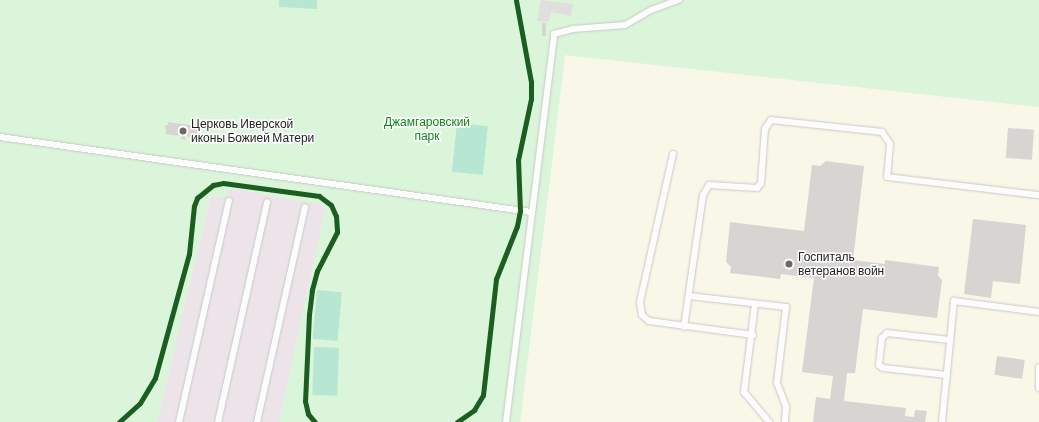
<!DOCTYPE html>
<meta charset="utf-8">
<style>
body{margin:0}
#map{position:relative;width:1039px;height:422px;overflow:hidden;background:#f0eeeb;font-family:Barlow,sans-serif}
div>[style]{position:absolute}
[style*='--x']{left:calc(var(--x)*1px);top:calc(var(--y)*1px);width:calc(var(--w)*1px);rotate:calc(var(--a)*1deg)}
.industrial>*{inset:0;background:#ede4e9}
.education>*{inset:0;background:#f8f7e8}
.park>*{inset:0;background:#daf5da}
.pitch>*{inset:0;background:#b7e6d2;transform-origin:0 0}
.parking>*{inset:0;background:#e0dfde}
.building>*{inset:0;background:#d7d4d2;transform-origin:0 0}
.roads{filter:drop-shadow(0 0 1px #c9c8c7) drop-shadow(0 0 1px #c9c8c7)}
.lane>*{height:6px;margin:-3px;padding:0 3px;transform-origin:3px;border-radius:3px;background:#fdfcfc}
.cycleway>*{height:5px;margin:-2.5px;padding:0 2.5px;transform-origin:2.5px;border-radius:2.5px;background:#1b5e20}
.dots>*{width:11px;height:11px;translate:-50% -50%;box-sizing:border-box;border:2px solid #fff;border-radius:50%}
span{translate:-50% -50%;white-space:nowrap;text-align:center;line-height:1.15;-webkit-text-stroke:3px #fff;paint-order:stroke}
.park-label{font-size:12px;color:#0c8416}
.poi-label{font-size:12px;color:#222}
.left{translate:0 -50%;text-align:left}
</style>
<div id="map">
<div class="industrial">
<div style="clip-path:polygon(231px 188px,326px 206px,279px 422px,157px 422px,211px 195px)"></div>
</div>
<div class="education">
<div style="clip-path:polygon(565px 55px,1039px 107px,1039px 422px,520px 422px)"></div>
</div>
<div class="park">
<div style="clip-path:polygon(0 0,1039px 0,1039px 107px,565px 55px,520px 422px,279px 422px,326px 206px,231px 188px,225px 199px,211px 196px,157px 422px,0 422px)"></div>
</div>
<div class="pitch">
<div style="clip-path:polygon(279px 0,317px 0,317px 9px,279px 7px)"></div>
<div style="left:457px;top:123px;width:31px;height:49px;rotate:6deg"></div>
<div style="left:317px;top:290px;width:25px;height:49px;rotate:5deg"></div>
<div style="left:314px;top:347px;width:25px;height:48px;rotate:2deg"></div>
</div>
<div class="parking">
<div style="clip-path:polygon(541px 0,573px 4px,571px 16px,551px 12px,548px 22px,537px 21px)"></div>
</div>
<div class="building">
<div style="left:542px;top:23px;width:4px;height:13px"></div>
<div style="clip-path:polygon(168px 122px,198px 126px,200px 135px,197px 138px,185px 136px,185px 140px,181px 139px,181px 136px,166px 134px,165px 125px,168px 125px)"></div>
<div style="left:1008px;top:128px;width:26px;height:30px;rotate:4deg"></div>
<div style="clip-path:polygon(826px 161px,864px 166px,853px 260px,885px 264px,885px 260px,939px 267px,938px 276px,942px 280px,937px 318px,863px 309px,855px 373px,847px 373px,844px 401px,906px 408px,905px 416px,914px 417px,915px 410px,927px 411px,925px 422px,813px 422px,816px 397px,830px 399px,833px 376px,802px 372px,814px 278px,781px 274px,780px 279px,730px 273px,731px 267px,726px 262px,730px 222px,804px 231px,812px 165px,820px 166px)"></div>
<div style="clip-path:polygon(973px 219px,1026px 225px,1020px 284px,993px 281px,991px 298px,964px 294px)"></div>
<div style="left:997px;top:356px;width:28px;height:19px;rotate:8deg"></div>
</div>
<div class="roads">
<div class="lane">
<div style="--x:0;--y:137;--w:536;--a:8.04"></div>
<div style="--x:673;--y:154;--w:152;--a:102.6"></div>
<div style="--x:640;--y:302;--w:13;--a:81"></div>
<div style="--x:642;--y:315;--w:9;--a:41"></div>
<div style="--x:649;--y:321;--w:105;--a:7.7"></div>
<div style="--x:689;--y:296;--w:98;--a:6.5"></div>
<div style="--x:786;--y:307;--w:77;--a:96.8"></div>
<div style="--x:777;--y:383;--w:26;--a:69"></div>
<div style="--x:786;--y:407;--w:15;--a:94"></div>
<div style="--x:755;--y:304;--w:89;--a:97.1"></div>
<div style="--x:744;--y:392;--w:39;--a:50"></div>
<div style="--x:684;--y:327;--w:133;--a:-81.8"></div>
<div style="--x:703;--y:195;--w:12;--a:-59"></div>
<div style="--x:709;--y:185;--w:48;--a:3.6"></div>
<div style="--x:757;--y:188;--w:6;--a:-51"></div>
<div style="--x:761;--y:183;--w:54;--a:-85.8"></div>
<div style="--x:765;--y:129;--w:11;--a:-56"></div>
<div style="--x:771;--y:120;--w:112;--a:6.2"></div>
<div style="--x:882;--y:132;--w:14;--a:56"></div>
<div style="--x:890;--y:144;--w:33;--a:95"></div>
<div style="--x:887;--y:177;--w:153;--a:6.8"></div>
<div style="--x:1039;--y:367;--w:21;--a:90"></div>
<div style="--x:947;--y:375;--w:64;--a:-173.8"></div>
<div style="--x:883;--y:368;--w:5;--a:-143"></div>
<div style="--x:879;--y:365;--w:27;--a:-84"></div>
<div style="--x:882;--y:338;--w:7;--a:-45"></div>
<div style="--x:887;--y:333;--w:63;--a:6.3"></div>
<div style="--x:179;--y:422;--w:227;--a:-77.3"></div>
<div style="--x:218;--y:422;--w:225;--a:-77.4"></div>
<div style="--x:257;--y:422;--w:220;--a:-77.4"></div>
<div style="--x:506;--y:422;--w:391;--a:-82.9"></div>
<div style="--x:554;--y:34;--w:20;--a:-15"></div>
<div style="--x:573;--y:29;--w:52;--a:-4.4"></div>
<div style="--x:625;--y:25;--w:30;--a:-30"></div>
<div style="--x:651;--y:10;--w:30;--a:-20"></div>
<div style="--x:942;--y:422;--w:122;--a:-84.3"></div>
<div style="--x:954;--y:301;--w:86;--a:7.4"></div>
</div>
</div>
<div class="cycleway">
<div style="--x:119;--y:422;--w:28;--a:-42"></div>
<div style="--x:140;--y:403;--w:29;--a:-59"></div>
<div style="--x:155;--y:378;--w:129;--a:-74.7"></div>
<div style="--x:189;--y:254;--w:48;--a:-84.1"></div>
<div style="--x:194;--y:206;--w:9;--a:-69"></div>
<div style="--x:197;--y:198;--w:21;--a:-39"></div>
<div style="--x:213;--y:185;--w:10;--a:-11"></div>
<div style="--x:223;--y:183;--w:97;--a:7.7"></div>
<div style="--x:319;--y:196;--w:15;--a:37"></div>
<div style="--x:331;--y:205;--w:12;--a:66"></div>
<div style="--x:336;--y:216;--w:16;--a:86"></div>
<div style="--x:337;--y:232;--w:44;--a:117.1"></div>
<div style="--x:317;--y:271;--w:20;--a:105"></div>
<div style="--x:312;--y:290;--w:24;--a:97"></div>
<div style="--x:309;--y:314;--w:87;--a:92.6"></div>
<div style="--x:305;--y:401;--w:13;--a:77"></div>
<div style="--x:308;--y:414;--w:11;--a:49"></div>
<div style="--x:457;--y:422;--w:21;--a:-35"></div>
<div style="--x:474;--y:410;--w:17;--a:-59"></div>
<div style="--x:483;--y:395;--w:117;--a:-83.6"></div>
<div style="--x:496;--y:279;--w:57;--a:-68.4"></div>
<div style="--x:517;--y:226;--w:15;--a:-79"></div>
<div style="--x:520;--y:211;--w:51;--a:-92.2"></div>
<div style="--x:518;--y:160;--w:62;--a:-78"></div>
<div style="--x:531;--y:99;--w:17;--a:-90"></div>
<div style="--x:531;--y:82;--w:83;--a:-100.4"></div>
</div>
<div class="dots">
<div style="left:183px;top:131px;background:#6a6968"></div>
<div style="left:789px;top:264px;background:#6a6968"></div>
</div>
<div class="park-label">
<span style="left:427px;top:129px">Джамгаровский<br>парк</span>
</div>
<div class="poi-label">
<span class="left" style="left:191px;top:131px">Церковь Иверской<br>иконы Божией Матери</span>
<span class="left" style="left:798px;top:264px">Госпиталь<br>ветеранов войн</span>
</div>
</div>
